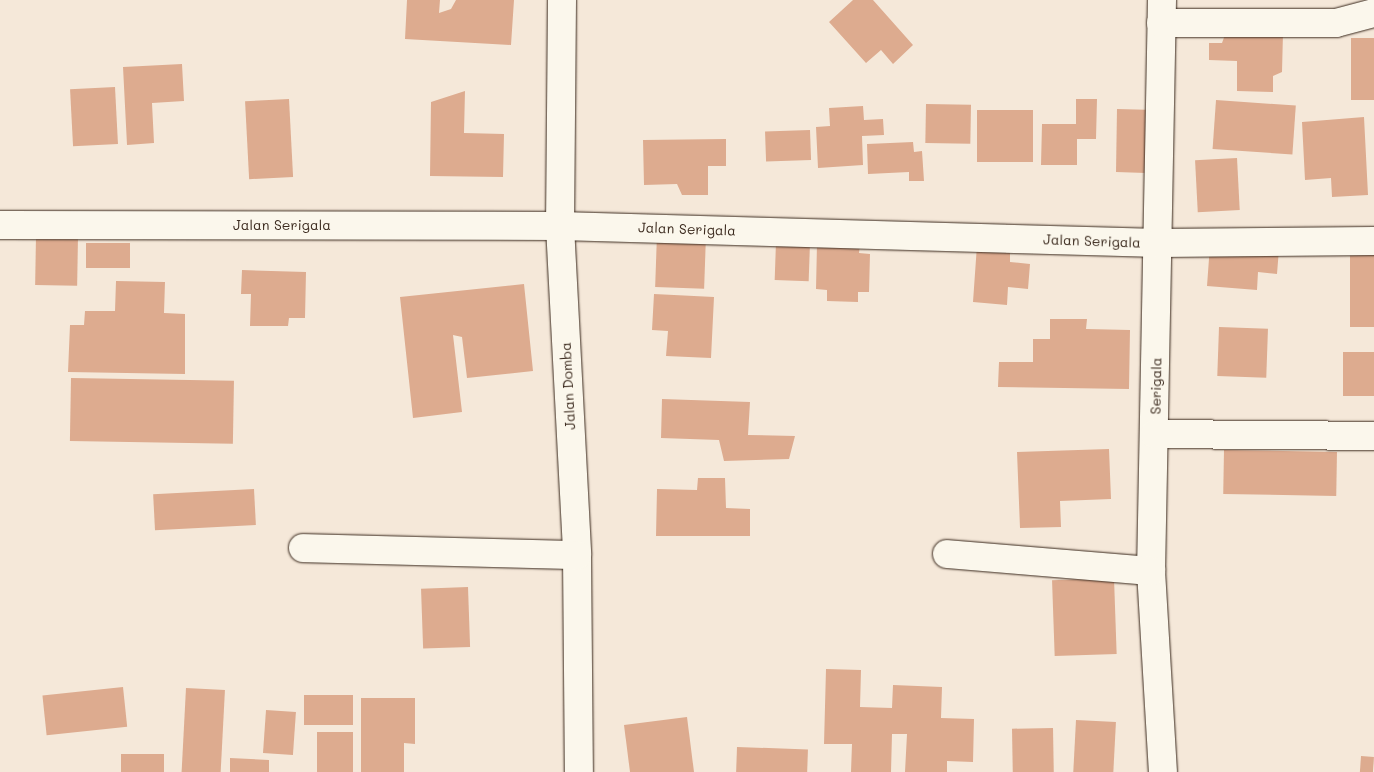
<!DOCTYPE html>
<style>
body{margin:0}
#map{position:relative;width:1374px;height:772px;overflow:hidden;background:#f5e8d9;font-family:Mali,sans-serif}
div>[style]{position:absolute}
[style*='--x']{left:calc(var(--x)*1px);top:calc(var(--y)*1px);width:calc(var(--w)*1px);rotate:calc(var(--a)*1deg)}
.building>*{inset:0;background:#ddab8f;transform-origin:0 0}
.roads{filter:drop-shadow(0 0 1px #3b2a1e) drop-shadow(0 0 1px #3b2a1e)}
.street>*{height:28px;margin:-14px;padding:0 14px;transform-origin:14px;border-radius:14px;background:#fbf7ec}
span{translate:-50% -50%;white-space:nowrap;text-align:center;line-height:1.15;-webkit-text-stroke:4px #fbf7ec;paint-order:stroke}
.street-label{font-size:14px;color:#3b2a1e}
</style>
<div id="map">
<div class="building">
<div style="clip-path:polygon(407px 0,440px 0,439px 13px,451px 9px,456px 0,514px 0,511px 45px,405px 39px)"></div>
<div style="clip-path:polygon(853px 0,873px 0,913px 45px,893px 64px,881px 50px,866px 63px,829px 22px)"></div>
<div style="clip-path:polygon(1226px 32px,1283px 33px,1282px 72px,1273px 76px,1273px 92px,1237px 91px,1237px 61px,1209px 60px,1209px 43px,1222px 43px)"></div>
<div style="left:1374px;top:38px;width:62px;height:23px;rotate:90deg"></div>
<div style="clip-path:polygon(182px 64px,184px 101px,152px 103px,154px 143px,127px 145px,123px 67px)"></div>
<div style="left:115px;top:87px;width:57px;height:45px;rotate:87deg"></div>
<div style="clip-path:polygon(465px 91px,464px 133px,504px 134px,503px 177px,430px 176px,431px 102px)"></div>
<div style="left:289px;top:99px;width:78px;height:44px;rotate:87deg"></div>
<div style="clip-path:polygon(1076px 99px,1097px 99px,1096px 139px,1077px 139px,1077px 165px,1041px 165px,1042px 124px,1076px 124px)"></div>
<div style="left:1216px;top:100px;width:80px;height:49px;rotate:4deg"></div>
<div style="left:926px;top:104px;width:45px;height:39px;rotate:1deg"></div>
<div style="clip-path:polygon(863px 106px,864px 120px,883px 119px,884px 135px,862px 136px,863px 165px,818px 168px,816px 127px,830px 126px,829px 108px)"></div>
<div style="clip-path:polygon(1117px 109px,1155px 110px,1146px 173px,1116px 172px)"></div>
<div style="left:977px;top:110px;width:56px;height:52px"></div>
<div style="clip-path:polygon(1364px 117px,1368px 195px,1332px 197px,1331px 178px,1305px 180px,1302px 122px)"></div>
<div style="left:810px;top:130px;width:30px;height:45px;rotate:88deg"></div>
<div style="clip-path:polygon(726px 139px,726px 166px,708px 166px,708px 195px,682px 195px,677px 184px,644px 185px,643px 140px)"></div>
<div style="clip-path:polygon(913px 142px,914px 152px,922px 151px,924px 181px,909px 181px,909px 172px,868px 174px,867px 144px)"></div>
<div style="left:1237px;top:158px;width:52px;height:42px;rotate:87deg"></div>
<div style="left:657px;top:234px;width:49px;height:53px;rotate:2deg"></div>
<div style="left:36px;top:236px;width:42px;height:49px;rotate:1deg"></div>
<div style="left:776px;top:242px;width:34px;height:38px;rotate:2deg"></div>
<div style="left:86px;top:243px;width:44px;height:25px"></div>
<div style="clip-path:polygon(817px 244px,860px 244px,859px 253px,870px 254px,869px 292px,858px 292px,858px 302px,827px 301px,827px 290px,816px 289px)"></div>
<div style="clip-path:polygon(977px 245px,1010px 247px,1010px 262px,1030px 264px,1028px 289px,1008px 287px,1007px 305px,973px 302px)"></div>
<div style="clip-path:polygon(1210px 245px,1279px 249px,1277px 274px,1258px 272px,1257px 290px,1207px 286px)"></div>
<div style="left:1374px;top:254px;width:73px;height:24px;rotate:90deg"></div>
<div style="clip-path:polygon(242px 270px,306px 272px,305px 318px,289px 318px,288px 326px,250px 326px,251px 294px,241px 294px)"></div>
<div style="clip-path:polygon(116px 281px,165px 282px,164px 313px,185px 314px,185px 374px,68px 372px,70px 325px,84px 325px,85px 311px,115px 311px)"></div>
<div style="clip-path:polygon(524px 284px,533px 371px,467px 378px,462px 337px,453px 335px,462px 412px,413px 418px,400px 297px)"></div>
<div style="clip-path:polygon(654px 294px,714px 297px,711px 358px,666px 356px,668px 331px,652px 330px)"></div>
<div style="clip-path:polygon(1050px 319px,1087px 319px,1086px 329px,1130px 330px,1129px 389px,998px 387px,999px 362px,1033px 362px,1033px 339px,1050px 339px)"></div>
<div style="left:1219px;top:327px;width:49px;height:49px;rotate:2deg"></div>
<div style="left:1343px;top:352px;width:31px;height:44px"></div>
<div style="left:71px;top:378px;width:163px;height:63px;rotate:1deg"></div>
<div style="clip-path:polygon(662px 399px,750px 402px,748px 435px,795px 436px,789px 459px,724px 461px,719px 440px,661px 438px)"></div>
<div style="clip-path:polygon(1109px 449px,1111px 499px,1060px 501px,1061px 527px,1020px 528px,1017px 452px)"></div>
<div style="left:1224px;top:450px;width:113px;height:44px;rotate:1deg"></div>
<div style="clip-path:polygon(698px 478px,725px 478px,726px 508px,750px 509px,750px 536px,656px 536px,657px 489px,697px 490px)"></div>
<div style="left:254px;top:489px;width:36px;height:101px;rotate:87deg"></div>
<div style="left:1114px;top:578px;width:76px;height:62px;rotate:88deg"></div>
<div style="left:468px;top:587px;width:60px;height:47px;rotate:88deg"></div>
<div style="clip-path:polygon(826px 669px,861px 670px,860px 707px,892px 708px,893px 685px,942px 687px,941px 718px,974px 719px,973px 762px,947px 761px,947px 772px,905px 772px,907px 734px,892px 734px,891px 772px,851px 772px,852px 744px,824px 744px)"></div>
<div style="left:123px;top:687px;width:40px;height:81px;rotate:84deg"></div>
<div style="left:186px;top:688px;width:39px;height:84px;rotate:3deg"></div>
<div style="left:304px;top:695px;width:49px;height:30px"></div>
<div style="clip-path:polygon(361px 698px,415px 698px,415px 744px,404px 743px,404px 772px,361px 772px)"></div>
<div style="left:266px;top:710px;width:30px;height:43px;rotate:4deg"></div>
<div style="clip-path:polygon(687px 717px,694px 772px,630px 772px,624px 725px)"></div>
<div style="left:1076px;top:720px;width:40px;height:52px;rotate:3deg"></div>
<div style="left:1053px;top:728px;width:44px;height:41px;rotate:89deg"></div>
<div style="left:317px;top:732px;width:36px;height:40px"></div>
<div style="left:737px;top:747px;width:71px;height:25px;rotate:2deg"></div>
<div style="left:121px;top:754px;width:43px;height:18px"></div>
<div style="left:1361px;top:756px;width:13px;height:16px;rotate:4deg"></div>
<div style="clip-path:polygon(230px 758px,269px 760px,269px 772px,230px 772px)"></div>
</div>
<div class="roads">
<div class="street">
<div style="--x:562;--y:0;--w:226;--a:90.5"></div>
<div style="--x:560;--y:226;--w:329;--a:87"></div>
<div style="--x:577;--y:555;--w:217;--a:89.5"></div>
<div style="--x:1162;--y:0;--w:571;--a:91.1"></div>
<div style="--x:1151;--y:571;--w:201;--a:86.6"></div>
<div style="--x:1161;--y:23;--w:175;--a:0"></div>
<div style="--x:1336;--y:23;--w:39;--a:-15"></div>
<div style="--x:0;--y:225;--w:560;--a:0.1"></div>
<div style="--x:560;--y:226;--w:599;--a:1.63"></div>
<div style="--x:1159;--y:243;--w:215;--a:-0.5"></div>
<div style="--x:1155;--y:434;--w:219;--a:0.5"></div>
<div style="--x:303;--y:548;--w:274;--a:1.5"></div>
<div style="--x:947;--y:554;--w:205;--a:4.8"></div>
</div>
</div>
<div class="street-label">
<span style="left:282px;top:225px">Jalan Serigala</span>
<span style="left:687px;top:229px;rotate:2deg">Jalan Serigala</span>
<span style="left:1092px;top:241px;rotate:2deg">Jalan Serigala</span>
<span style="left:568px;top:386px;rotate:-93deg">Jalan Domba</span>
<span style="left:1156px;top:386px;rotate:-89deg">Serigala</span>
</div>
</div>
